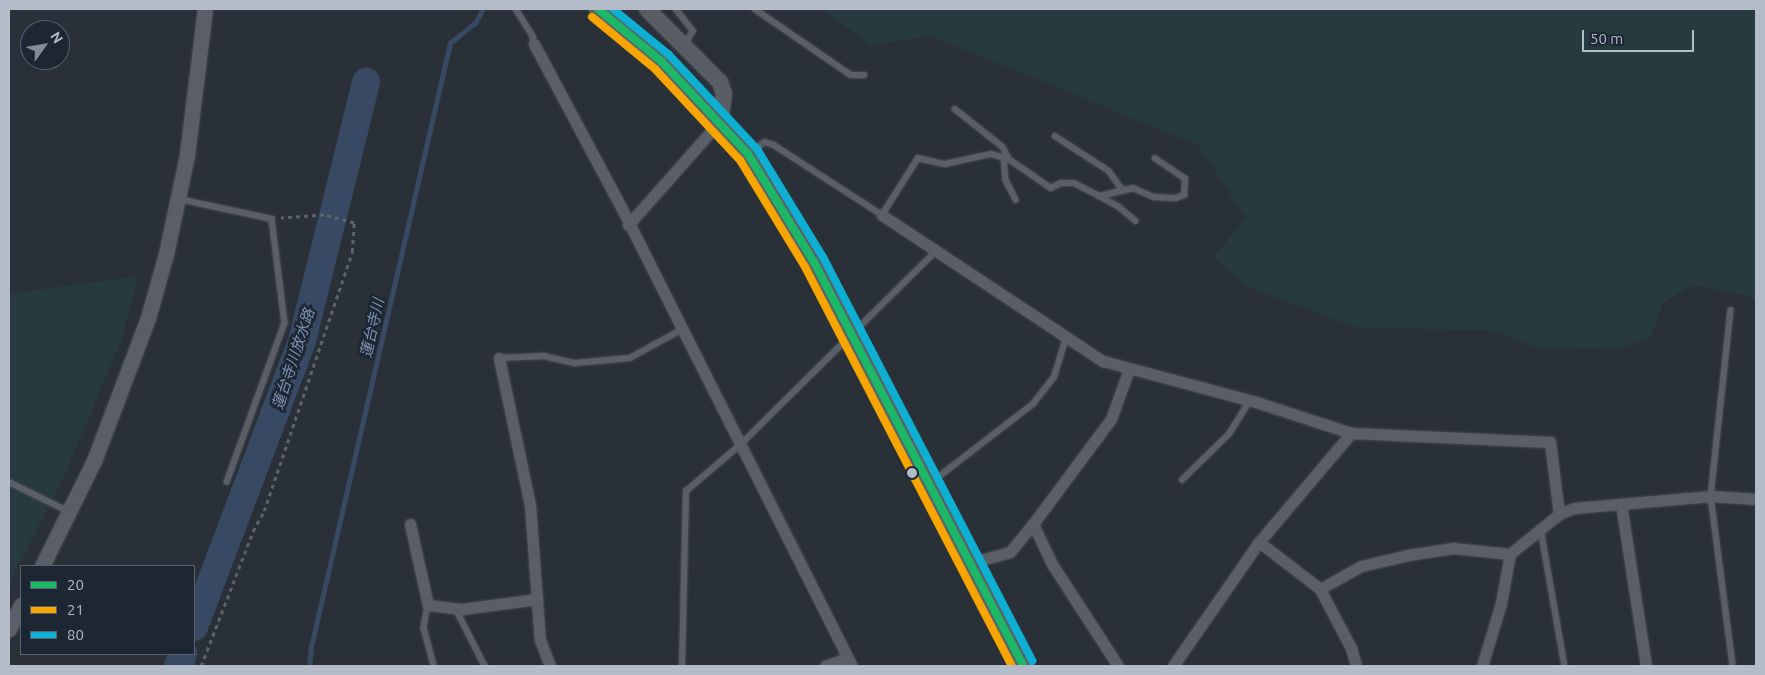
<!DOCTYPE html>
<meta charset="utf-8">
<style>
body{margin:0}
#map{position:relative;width:1765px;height:675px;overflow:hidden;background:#2a3038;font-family:Ubuntu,"Noto Sans JP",sans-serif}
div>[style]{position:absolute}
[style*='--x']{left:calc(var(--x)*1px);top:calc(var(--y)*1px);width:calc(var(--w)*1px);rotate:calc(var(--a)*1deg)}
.green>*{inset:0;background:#273a3e}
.stream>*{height:4.5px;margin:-2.25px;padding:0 2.25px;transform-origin:2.25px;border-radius:2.25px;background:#384963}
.river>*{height:28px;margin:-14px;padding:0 14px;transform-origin:14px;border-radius:14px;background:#384963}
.path>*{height:2.5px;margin-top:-1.25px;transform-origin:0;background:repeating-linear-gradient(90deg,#5d636a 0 4px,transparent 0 8px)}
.roads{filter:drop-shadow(0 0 1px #484c53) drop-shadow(0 0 1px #484c53)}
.service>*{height:5.5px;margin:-2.75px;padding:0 2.75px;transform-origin:2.75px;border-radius:2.75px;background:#5a5e66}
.minor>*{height:11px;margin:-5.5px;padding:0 5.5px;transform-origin:5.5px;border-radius:5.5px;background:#5a5e66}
.tertiary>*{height:15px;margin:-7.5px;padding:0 7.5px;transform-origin:7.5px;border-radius:7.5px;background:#5a5e66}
.secondary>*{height:16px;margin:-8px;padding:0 8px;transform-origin:8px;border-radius:8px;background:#595d64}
.primary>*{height:19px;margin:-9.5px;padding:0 9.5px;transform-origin:9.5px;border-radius:9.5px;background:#5c6168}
.bus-1>*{height:8px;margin:-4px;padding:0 4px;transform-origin:4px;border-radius:4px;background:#1ab867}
.bus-2>*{height:8px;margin:-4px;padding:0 4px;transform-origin:4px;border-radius:4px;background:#f7a600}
.bus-3>*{height:8px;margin:-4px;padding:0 4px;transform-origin:4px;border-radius:4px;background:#0dafd3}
.dots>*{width:14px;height:14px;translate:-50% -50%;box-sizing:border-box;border:2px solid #1d2633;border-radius:50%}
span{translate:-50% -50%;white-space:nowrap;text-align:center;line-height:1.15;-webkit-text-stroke:5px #1d2633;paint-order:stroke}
.water-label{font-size:15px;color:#7c92b1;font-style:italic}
.frame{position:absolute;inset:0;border:10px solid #b4bcc9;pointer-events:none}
.legend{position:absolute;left:20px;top:565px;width:175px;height:90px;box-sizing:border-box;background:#1d2633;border:1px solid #59626f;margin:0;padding:6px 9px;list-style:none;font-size:15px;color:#b4bcc9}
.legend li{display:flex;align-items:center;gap:10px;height:25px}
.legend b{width:25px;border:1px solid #59626f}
.north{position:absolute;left:20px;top:20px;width:50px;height:50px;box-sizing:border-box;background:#1d2633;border:1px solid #59626f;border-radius:50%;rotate:58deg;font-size:14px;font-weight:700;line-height:20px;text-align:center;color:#b4bcc9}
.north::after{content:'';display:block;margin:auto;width:18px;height:22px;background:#848b96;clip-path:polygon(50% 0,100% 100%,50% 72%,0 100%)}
.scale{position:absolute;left:1582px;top:30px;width:112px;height:22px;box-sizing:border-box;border:2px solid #b4bcc9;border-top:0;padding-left:6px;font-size:15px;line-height:18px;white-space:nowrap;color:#b4bcc9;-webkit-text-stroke:4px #1d2633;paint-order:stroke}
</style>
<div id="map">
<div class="green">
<div style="clip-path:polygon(822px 9px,1756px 9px,1756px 301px,1747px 295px,1693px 285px,1663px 303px,1651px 337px,1621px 349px,1539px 348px,1497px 331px,1355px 327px,1248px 287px,1213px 257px,1246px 218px,1198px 145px,931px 36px,870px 45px)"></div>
<div style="clip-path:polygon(138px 276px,121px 341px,66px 472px,9px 584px,9px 294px)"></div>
</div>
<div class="stream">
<div style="--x:309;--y:666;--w:19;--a:-84"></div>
<div style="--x:311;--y:647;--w:620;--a:-77.04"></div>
<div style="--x:450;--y:43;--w:32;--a:-39"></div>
<div style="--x:475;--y:23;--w:16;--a:-60"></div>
</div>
<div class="river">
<div style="--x:194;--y:627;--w:306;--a:-69.3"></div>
<div style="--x:302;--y:341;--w:267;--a:-76.1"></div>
<div style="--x:178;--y:666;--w:13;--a:-67"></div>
</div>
<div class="path">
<div style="--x:201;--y:666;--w:145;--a:-68.9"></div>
<div style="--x:253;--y:531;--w:23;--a:-61"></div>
<div style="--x:264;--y:511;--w:274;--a:-71.2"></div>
<div style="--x:352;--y:252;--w:29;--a:-86"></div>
<div style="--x:354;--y:223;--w:31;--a:-165"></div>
<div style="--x:324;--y:215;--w:43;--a:176"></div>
</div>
<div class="roads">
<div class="service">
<div style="--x:516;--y:9;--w:32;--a:58"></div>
<div style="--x:533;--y:36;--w:8;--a:83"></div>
<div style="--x:676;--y:9;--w:28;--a:52"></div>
<div style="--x:693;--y:31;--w:15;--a:118"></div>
<div style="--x:755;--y:9;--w:116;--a:34.5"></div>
<div style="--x:851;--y:75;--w:13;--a:0"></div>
<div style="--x:955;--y:109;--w:61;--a:38.4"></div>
<div style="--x:1003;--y:147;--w:13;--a:63"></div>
<div style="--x:1055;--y:136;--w:64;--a:32.9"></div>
<div style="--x:1109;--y:171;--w:24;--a:54"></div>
<div style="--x:749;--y:153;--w:19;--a:-35"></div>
<div style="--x:765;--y:142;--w:9;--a:18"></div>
<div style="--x:774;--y:145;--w:129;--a:32.9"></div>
<div style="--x:882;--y:215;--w:67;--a:-57.7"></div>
<div style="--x:918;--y:158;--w:28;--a:13"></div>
<div style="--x:945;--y:164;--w:47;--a:-12.3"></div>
<div style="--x:991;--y:154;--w:19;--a:16"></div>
<div style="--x:1009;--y:159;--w:51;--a:34.6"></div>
<div style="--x:1051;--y:188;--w:11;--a:-27"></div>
<div style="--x:1061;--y:183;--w:13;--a:0"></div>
<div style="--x:1074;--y:183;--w:28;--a:27"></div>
<div style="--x:1099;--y:196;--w:35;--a:-13"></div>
<div style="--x:1133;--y:188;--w:23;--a:23"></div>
<div style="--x:1154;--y:197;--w:22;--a:3"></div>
<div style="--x:1176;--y:198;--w:9;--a:-21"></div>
<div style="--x:1184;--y:195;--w:16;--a:-86"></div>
<div style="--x:1185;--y:179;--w:36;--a:-146"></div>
<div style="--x:1004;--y:158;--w:22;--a:85"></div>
<div style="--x:1006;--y:180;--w:22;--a:63"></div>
<div style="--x:1099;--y:196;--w:21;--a:28"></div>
<div style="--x:1118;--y:206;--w:23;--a:40"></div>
<div style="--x:179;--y:199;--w:95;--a:12.1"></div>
<div style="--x:272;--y:219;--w:105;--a:82.9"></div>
<div style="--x:285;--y:323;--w:169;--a:110"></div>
<div style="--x:1731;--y:310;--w:187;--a:96.1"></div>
<div style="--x:1711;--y:496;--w:171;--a:82.6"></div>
<div style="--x:499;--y:358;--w:45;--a:-2.5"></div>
<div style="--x:544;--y:356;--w:32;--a:13"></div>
<div style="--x:575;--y:363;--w:55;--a:-5.2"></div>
<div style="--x:630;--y:358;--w:58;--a:-28.8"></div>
<div style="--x:1182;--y:480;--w:66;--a:-44.4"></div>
<div style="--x:1229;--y:434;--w:39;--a:-58"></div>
<div style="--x:9;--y:482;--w:66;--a:26.2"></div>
<div style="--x:932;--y:482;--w:128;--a:-37.7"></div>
<div style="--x:1033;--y:404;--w:34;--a:-52"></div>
<div style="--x:1054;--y:377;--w:41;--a:-72.9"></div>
<div style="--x:1541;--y:529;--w:139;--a:80.1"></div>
<div style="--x:428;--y:605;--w:23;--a:100"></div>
<div style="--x:424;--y:628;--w:39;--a:75"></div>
<div style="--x:456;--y:609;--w:64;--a:63"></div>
<div style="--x:682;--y:666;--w:175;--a:-88.7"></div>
<div style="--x:686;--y:491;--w:71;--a:-40.4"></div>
<div style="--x:740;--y:445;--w:274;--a:-44.7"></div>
</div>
<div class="minor">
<div style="--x:534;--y:44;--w:185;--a:61.9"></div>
<div style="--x:621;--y:207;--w:514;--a:63.29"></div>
<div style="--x:882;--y:215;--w:265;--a:33.5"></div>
<div style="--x:1103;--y:361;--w:158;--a:15"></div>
<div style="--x:1256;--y:402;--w:100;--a:18.1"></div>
<div style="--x:1351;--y:433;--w:199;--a:2.6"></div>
<div style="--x:1550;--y:442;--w:73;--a:82.9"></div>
<div style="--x:628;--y:225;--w:139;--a:-48.5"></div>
<div style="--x:499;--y:358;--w:150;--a:78.1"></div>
<div style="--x:530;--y:505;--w:135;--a:85.8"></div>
<div style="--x:540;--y:640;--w:28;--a:69"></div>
<div style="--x:1621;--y:504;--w:164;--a:81.2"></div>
<div style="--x:410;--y:524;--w:83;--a:77.5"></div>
<div style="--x:428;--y:605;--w:34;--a:7"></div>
<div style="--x:462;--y:609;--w:76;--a:-7.6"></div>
<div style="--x:1033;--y:524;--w:44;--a:64.6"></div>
<div style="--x:1052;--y:564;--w:121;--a:57.1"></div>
<div style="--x:1259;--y:542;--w:77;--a:37.6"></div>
<div style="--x:1320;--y:589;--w:67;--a:62.3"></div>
<div style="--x:1351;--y:648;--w:19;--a:74"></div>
<div style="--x:970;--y:563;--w:41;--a:-15.4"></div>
<div style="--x:1010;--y:552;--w:36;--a:-51"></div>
<div style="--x:1033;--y:524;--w:131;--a:-53.4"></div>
<div style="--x:1111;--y:419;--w:53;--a:-70.2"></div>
<div style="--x:1320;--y:589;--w:47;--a:-29.3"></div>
<div style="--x:1361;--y:566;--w:48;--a:-13.2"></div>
<div style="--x:1408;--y:555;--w:46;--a:-8.8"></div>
<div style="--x:1453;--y:548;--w:57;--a:6"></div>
<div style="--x:825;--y:666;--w:23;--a:-20"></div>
<div style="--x:1173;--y:666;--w:151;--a:-55.3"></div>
<div style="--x:1259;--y:542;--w:143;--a:-49.8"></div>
<div style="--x:1482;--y:666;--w:66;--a:-73.2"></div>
<div style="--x:1501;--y:603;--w:50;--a:-79.6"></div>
<div style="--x:1510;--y:554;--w:63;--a:-39.2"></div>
<div style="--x:1559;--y:514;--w:16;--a:-22"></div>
<div style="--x:1574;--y:508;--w:138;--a:-5"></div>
<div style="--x:1711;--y:496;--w:45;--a:3.8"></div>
</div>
<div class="tertiary">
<div style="--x:42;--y:566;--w:117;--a:-63.7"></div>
<div style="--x:94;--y:461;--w:153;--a:-69.3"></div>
<div style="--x:148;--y:318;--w:66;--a:-74.3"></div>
<div style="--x:166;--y:254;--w:101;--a:-78"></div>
<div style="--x:187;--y:155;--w:147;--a:-83"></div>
<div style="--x:9;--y:629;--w:27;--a:-63"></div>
</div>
<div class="secondary">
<div style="--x:647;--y:9;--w:103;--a:45"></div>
<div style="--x:720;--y:82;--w:13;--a:72"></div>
<div style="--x:724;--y:94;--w:27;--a:98"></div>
</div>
<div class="primary">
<div style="--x:598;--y:9;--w:83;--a:39.6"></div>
<div style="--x:662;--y:62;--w:126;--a:46.9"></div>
<div style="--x:748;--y:154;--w:127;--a:58.6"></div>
<div style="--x:814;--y:262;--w:455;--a:62.6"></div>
</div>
</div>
<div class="bus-1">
<div style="--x:598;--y:9;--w:83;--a:39.6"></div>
<div style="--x:662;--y:62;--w:126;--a:46.9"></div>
<div style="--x:748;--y:154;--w:127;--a:58.6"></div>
<div style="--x:814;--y:262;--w:455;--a:62.6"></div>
</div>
<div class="bus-2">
<div style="--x:592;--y:17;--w:82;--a:39.5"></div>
<div style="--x:655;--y:69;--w:125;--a:47"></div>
<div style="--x:740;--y:160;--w:125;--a:58.7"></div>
<div style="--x:805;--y:267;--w:449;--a:62.6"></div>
</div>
<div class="bus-3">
<div style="--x:613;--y:9;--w:72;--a:39.4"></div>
<div style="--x:669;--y:55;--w:129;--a:46.9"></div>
<div style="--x:757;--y:149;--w:127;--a:58.6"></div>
<div style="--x:823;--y:257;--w:455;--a:62.6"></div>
</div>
<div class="dots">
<div style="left:912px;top:473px;background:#b4bcc9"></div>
</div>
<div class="water-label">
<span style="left:372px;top:328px;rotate:-77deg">蓮台寺川</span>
<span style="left:293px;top:359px;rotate:-72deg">蓮台寺川放水路</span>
</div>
<div class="frame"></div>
<ul class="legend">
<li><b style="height:6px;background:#1ab867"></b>20</li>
<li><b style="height:6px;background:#f7a600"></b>21</li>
<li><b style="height:6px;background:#0dafd3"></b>80</li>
</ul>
<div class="north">N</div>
<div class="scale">50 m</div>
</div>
